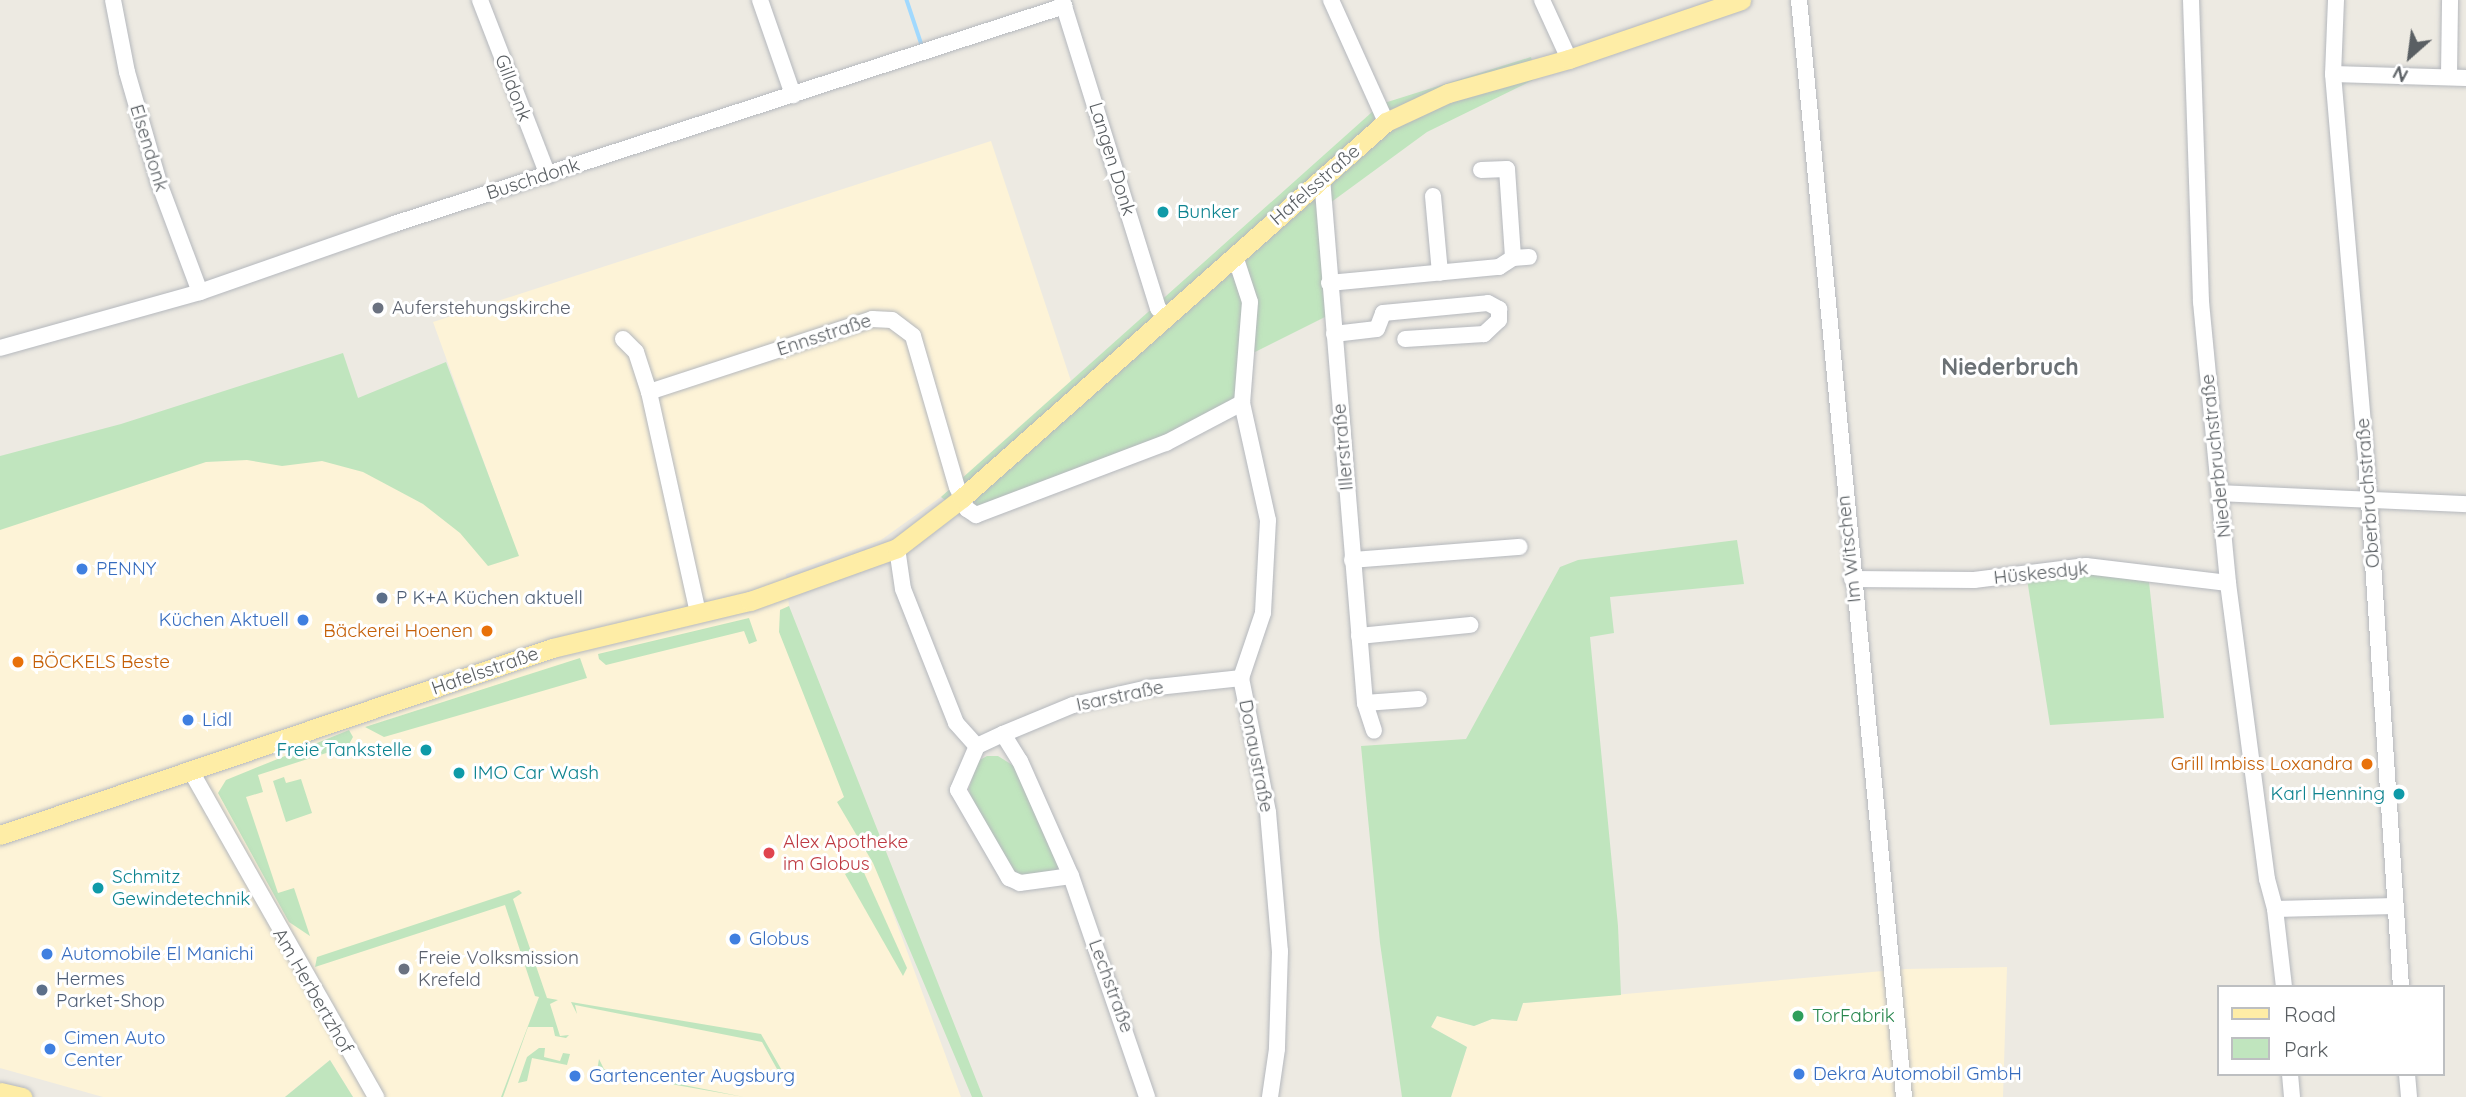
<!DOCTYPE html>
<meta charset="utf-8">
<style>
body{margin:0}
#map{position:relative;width:2466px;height:1097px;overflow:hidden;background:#edeae2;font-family:Quicksand,sans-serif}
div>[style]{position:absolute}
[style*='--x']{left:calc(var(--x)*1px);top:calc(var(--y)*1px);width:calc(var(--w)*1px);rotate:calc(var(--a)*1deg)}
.commercial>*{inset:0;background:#fdf3d7}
.green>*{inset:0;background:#c0e5be}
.stream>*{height:3.5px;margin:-1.75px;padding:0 1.75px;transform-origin:1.75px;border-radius:1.75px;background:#a1d9fe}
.roads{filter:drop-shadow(0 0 2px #b5b8bd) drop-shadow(0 0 2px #b5b8bd)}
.minor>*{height:16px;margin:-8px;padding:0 8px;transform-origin:8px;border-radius:8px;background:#fff}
.major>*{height:19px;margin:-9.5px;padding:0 9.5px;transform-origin:9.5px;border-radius:9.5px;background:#feeda6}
.dots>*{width:19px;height:19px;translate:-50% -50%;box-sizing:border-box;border:4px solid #fff;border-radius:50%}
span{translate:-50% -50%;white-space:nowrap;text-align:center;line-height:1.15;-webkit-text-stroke:6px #fff;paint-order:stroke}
.street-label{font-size:19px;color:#5a5f63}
.culture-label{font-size:19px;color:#0d838f}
.left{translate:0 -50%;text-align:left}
.right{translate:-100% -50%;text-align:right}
.worship-label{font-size:19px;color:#5b616d}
.shop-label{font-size:19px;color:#366cbe}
.service-label{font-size:19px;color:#4e5e75}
.food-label{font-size:19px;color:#c56008}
.health-label{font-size:19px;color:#be3a42}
.leisure-label{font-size:19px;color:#27864d}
.quarter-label{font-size:23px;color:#6b7175;font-weight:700}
.legend{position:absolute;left:2217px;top:985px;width:228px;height:91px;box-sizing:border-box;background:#fff;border:2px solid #bdbfc1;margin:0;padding:9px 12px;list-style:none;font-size:21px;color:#5a5f63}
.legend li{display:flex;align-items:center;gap:14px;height:35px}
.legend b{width:35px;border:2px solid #bdbfc1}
.north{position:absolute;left:2375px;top:21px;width:70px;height:70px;-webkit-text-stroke:5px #fff;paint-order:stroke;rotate:208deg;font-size:19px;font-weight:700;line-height:28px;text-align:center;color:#5a5f63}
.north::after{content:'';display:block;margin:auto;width:24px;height:32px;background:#5a5f63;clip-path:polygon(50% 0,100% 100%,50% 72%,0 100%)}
</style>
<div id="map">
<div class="commercial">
<div style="clip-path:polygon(991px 141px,1071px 381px,941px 497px,881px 540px,786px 574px,789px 606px,782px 613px,961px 1097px,353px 1097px,330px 1060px,285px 1097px,103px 1097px,0 1068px,0 508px,304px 438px,518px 556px,433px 322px)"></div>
<div style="clip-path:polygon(2007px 967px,2003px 1097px,1451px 1097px,1467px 1047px,1431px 1027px,1437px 1016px,1474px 1026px,1492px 1019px,1517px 1021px,1523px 1003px,1906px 969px)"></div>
</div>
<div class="green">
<div style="clip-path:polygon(1531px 57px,1537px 78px,1427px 132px,1330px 203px,1339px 310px,1251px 354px,1250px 406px,966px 516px,941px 497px,1381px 104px)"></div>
<div style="clip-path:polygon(343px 353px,358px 398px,446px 362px,519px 556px,488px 566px,460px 533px,423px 504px,363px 472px,322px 461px,282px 466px,247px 460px,206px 462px,0 530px,0 456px,121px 424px)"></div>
<div style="clip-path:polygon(1737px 540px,1744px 584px,1610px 597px,1614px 633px,1590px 637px,1618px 926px,1621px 995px,1523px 1003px,1517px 1021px,1492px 1019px,1474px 1026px,1437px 1016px,1431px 1027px,1467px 1047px,1451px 1097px,1402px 1097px,1380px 943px,1361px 746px,1466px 739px,1560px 567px,1578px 560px)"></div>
<div style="clip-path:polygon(2086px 573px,2149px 582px,2164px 718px,2050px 725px,2027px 579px)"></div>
<div style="clip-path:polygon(789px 606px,983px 1097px,972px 1097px,873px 863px,837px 802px,844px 797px,779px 632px,780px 610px)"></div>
<div style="clip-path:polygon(749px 618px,757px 641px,749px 644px,744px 631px,606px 665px,599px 659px,598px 654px)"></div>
<div style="clip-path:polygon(580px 658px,587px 678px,384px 737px,365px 727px)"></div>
<div style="clip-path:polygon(349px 730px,353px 737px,348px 746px,258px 775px,263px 792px,246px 797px,278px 893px,294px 888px,310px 936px,289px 922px,218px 793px,226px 780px)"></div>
<div style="clip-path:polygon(987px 756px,998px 756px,1017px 768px,1059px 868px,1054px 873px,1018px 877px,1008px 868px,972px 805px,969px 788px,978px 761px)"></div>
<div style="clip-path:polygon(284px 777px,286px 783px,301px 779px,312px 813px,286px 822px,273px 781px)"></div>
<div style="clip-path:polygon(861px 866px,907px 968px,903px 976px,845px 874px)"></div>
<div style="clip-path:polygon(519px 890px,522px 893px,513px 899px,547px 998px,558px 1000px,550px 1004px,560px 1036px,569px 1035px,566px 1038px,555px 1036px,553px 1027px,528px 1027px,503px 1097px,501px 1097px,539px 997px,535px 996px,505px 905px,315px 967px,317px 957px)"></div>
<div style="clip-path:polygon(571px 1002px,761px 1034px,788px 1081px,772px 1076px,777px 1069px,762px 1042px,575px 1005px,577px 1014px)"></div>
<div style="clip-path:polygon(539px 1048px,545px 1048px,544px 1057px,560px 1061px,563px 1053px,570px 1054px,567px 1065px,532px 1058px,527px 1081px,518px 1083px,527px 1057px)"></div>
<div style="clip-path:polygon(599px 1059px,604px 1069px,744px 1097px,597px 1071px)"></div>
<div style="clip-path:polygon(330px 1060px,353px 1097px,285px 1097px)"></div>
</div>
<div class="stream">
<div style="--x:907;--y:0;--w:47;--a:71.6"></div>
</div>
<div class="roads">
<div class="minor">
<div style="--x:113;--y:0;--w:73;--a:79"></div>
<div style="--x:127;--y:72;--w:116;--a:73.9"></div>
<div style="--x:159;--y:183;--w:116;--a:69.4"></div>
<div style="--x:480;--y:0;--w:188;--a:68.8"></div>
<div style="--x:760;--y:0;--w:101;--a:70.8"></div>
<div style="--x:1062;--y:0;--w:323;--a:72.7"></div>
<div style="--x:1158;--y:308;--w:11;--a:52"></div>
<div style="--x:1331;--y:0;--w:134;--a:65.7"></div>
<div style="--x:1542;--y:0;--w:65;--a:65.4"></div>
<div style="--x:1799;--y:0;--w:1102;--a:84.53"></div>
<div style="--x:2191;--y:0;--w:302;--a:88.1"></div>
<div style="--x:2201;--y:302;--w:282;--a:84.5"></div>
<div style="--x:2228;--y:583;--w:299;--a:82.5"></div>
<div style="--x:2267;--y:879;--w:31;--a:75"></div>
<div style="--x:2275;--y:909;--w:120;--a:-1.4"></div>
<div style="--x:2336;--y:0;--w:74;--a:92.3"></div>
<div style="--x:2333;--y:74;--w:399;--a:85.1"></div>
<div style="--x:2367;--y:472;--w:516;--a:86.22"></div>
<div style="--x:2333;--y:74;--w:133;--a:1.7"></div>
<div style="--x:2449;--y:75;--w:75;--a:-89.2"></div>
<div style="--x:1481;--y:170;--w:26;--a:-2"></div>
<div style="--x:1507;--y:169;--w:89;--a:86.1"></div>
<div style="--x:1322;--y:178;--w:527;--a:85.32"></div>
<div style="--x:1365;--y:703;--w:29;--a:72"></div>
<div style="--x:1433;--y:196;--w:77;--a:84.8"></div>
<div style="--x:1235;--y:256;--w:48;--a:71.9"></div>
<div style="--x:1250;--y:302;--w:101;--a:94.5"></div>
<div style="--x:1242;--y:403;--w:120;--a:77.5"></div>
<div style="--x:1268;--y:520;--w:93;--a:93.1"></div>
<div style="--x:1263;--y:613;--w:69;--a:108.7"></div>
<div style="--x:1241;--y:678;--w:137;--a:78.6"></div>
<div style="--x:1268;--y:812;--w:140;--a:85.1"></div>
<div style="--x:1280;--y:951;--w:98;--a:91.8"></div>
<div style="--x:1277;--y:1049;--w:49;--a:98.3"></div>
<div style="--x:1329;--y:283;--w:171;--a:-5.4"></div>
<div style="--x:1499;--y:267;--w:17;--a:-33"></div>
<div style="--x:1513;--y:258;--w:16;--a:-4"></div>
<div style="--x:1334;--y:334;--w:43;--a:-6.6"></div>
<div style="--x:1377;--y:329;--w:17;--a:-69"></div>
<div style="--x:1383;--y:313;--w:105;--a:-5.4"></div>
<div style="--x:1488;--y:303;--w:13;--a:29"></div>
<div style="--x:1499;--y:309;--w:11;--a:90"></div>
<div style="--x:1499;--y:320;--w:21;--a:137"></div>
<div style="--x:1484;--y:334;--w:79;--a:176.4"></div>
<div style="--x:623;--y:339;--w:18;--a:45"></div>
<div style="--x:636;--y:352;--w:42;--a:72"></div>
<div style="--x:0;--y:348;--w:208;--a:-15.6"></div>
<div style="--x:200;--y:292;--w:206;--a:-19.3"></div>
<div style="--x:394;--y:224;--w:705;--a:-18.02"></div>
<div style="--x:2220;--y:493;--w:246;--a:2.6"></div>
<div style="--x:897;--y:548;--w:41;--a:81.7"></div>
<div style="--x:903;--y:589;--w:144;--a:68.4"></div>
<div style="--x:956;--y:723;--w:31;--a:48"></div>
<div style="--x:977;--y:746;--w:29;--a:-25"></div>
<div style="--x:1003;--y:734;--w:32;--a:58"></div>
<div style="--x:1020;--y:761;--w:126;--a:66.1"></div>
<div style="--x:1071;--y:876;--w:234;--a:71"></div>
<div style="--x:1352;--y:560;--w:168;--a:-4.5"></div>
<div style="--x:1852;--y:579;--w:122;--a:0.5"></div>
<div style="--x:1974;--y:580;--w:113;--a:-7.1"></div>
<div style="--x:2086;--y:566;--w:143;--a:6.8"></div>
<div style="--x:698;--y:613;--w:226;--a:-102.5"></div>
<div style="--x:649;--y:392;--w:235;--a:-18.1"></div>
<div style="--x:872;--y:319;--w:20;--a:3"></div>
<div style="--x:892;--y:320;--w:26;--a:37"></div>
<div style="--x:913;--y:336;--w:157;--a:73.8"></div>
<div style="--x:957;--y:487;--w:24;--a:66"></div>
<div style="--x:967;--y:509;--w:11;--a:34"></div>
<div style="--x:976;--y:515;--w:203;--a:-20.8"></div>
<div style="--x:1166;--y:443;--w:86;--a:-27.8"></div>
<div style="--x:1359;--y:636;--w:112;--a:-5.7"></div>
<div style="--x:1365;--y:703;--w:54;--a:-4.2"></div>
<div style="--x:1003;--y:734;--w:76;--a:-22.5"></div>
<div style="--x:1073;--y:705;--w:77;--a:-12.8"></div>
<div style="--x:1148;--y:688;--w:94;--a:-6.1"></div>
<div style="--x:977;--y:746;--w:48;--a:113.4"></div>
<div style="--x:958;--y:790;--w:102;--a:59.9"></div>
<div style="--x:1009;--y:878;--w:12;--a:24"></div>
<div style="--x:1020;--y:883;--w:51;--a:-7.8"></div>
<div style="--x:192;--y:773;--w:373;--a:60.4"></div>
<div style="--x:2275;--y:909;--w:79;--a:83.4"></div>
<div style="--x:2290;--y:1074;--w:23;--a:85"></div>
<div style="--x:2407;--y:1074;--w:23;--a:85"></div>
</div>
<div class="major">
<div style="--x:0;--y:835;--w:583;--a:-18.71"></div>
<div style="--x:552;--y:648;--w:204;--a:-13.4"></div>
<div style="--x:750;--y:601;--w:156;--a:-19.8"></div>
<div style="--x:897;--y:548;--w:82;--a:-37.6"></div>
<div style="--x:962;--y:498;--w:567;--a:-41.57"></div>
<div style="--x:1386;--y:122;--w:68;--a:-25.1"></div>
<div style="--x:1448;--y:93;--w:126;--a:-15.7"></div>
<div style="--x:1569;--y:59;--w:182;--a:-18.9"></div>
<div style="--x:0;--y:1092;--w:23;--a:13"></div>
</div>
</div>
<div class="dots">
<div style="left:1163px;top:212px;background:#0f9aa8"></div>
<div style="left:378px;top:308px;background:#6b7280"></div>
<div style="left:82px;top:569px;background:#3f7fe0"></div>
<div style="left:382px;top:598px;background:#5c6f8a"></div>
<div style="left:303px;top:620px;background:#3f7fe0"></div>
<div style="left:487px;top:631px;background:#e8710a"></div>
<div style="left:18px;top:662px;background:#e8710a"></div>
<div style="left:188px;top:720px;background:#3f7fe0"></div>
<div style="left:426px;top:750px;background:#0f9aa8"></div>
<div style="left:2367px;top:764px;background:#e8710a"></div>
<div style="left:459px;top:773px;background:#0f9aa8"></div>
<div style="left:2399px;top:794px;background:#0f9aa8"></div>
<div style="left:769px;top:853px;background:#e0444e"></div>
<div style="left:98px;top:888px;background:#0f9aa8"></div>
<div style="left:735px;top:939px;background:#3f7fe0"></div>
<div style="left:47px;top:954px;background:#3f7fe0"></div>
<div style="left:404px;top:969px;background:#6b7280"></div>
<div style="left:42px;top:990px;background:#5c6f8a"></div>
<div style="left:1798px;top:1016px;background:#2e9e5b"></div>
<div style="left:50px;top:1049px;background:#3f7fe0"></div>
<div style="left:1799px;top:1074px;background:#3f7fe0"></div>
<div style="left:575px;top:1076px;background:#3f7fe0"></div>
</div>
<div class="street-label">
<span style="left:513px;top:88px;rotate:69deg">Gilldonk</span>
<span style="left:149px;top:148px;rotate:73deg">Elsendonk</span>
<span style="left:1112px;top:159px;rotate:73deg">Langen Donk</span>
<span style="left:533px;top:179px;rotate:-18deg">Buschdonk</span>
<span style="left:1315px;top:185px;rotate:-41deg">Hafelsstraße</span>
<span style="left:824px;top:335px;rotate:-18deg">Ennsstraße</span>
<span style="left:1343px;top:447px;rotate:-95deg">Illerstraße</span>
<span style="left:2216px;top:456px;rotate:-96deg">Niederbruchstraße</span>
<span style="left:2368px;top:493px;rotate:-94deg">Oberbruchstraße</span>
<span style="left:1849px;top:549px;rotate:-96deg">Im Witschen</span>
<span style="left:2041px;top:573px;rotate:-6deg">Hüskesdyk</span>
<span style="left:485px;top:671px;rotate:-19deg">Hafelsstraße</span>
<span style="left:1120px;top:696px;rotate:-12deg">Isarstraße</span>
<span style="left:1256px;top:756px;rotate:79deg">Donaustraße</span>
<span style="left:1111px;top:986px;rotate:70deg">Lechstraße</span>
<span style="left:313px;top:991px;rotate:60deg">Am Herbertzhof</span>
</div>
<div class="culture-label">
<span class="left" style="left:1177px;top:212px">Bunker</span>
<span class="right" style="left:412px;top:750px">Freie Tankstelle</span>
<span class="left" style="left:473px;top:773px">IMO Car Wash</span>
<span class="right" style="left:2385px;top:794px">Karl Henning</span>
<span class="left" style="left:112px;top:888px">Schmitz<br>Gewindetechnik</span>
</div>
<div class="worship-label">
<span class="left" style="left:392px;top:308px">Auferstehungskirche</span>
<span class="left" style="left:418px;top:969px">Freie Volksmission<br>Krefeld</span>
</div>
<div class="shop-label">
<span class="left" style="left:96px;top:569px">PENNY</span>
<span class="right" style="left:289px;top:620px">Küchen Aktuell</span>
<span class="left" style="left:202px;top:720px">Lidl</span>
<span class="left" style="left:749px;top:939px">Globus</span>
<span class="left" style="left:61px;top:954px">Automobile El Manichi</span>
<span class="left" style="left:64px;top:1049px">Cimen Auto<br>Center</span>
<span class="left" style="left:1813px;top:1074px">Dekra Automobil GmbH</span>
<span class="left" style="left:589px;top:1076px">Gartencenter Augsburg</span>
</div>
<div class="service-label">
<span class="left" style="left:396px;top:598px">P K+A Küchen aktuell</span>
<span class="left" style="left:56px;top:990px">Hermes<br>Parket-Shop</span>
</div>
<div class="food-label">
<span class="right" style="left:473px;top:631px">Bäckerei Hoenen</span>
<span class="left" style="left:32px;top:662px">BÖCKELS Beste</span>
<span class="right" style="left:2353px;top:764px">Grill Imbiss Loxandra</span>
</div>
<div class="health-label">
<span class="left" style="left:783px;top:853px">Alex Apotheke<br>im Globus</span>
</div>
<div class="leisure-label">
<span class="left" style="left:1812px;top:1016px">TorFabrik</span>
</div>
<div class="quarter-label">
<span style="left:2010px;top:367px">Niederbruch</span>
</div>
<ul class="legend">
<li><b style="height:9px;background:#feeda6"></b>Road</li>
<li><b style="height:19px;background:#c0e5be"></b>Park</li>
</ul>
<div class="north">N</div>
</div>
